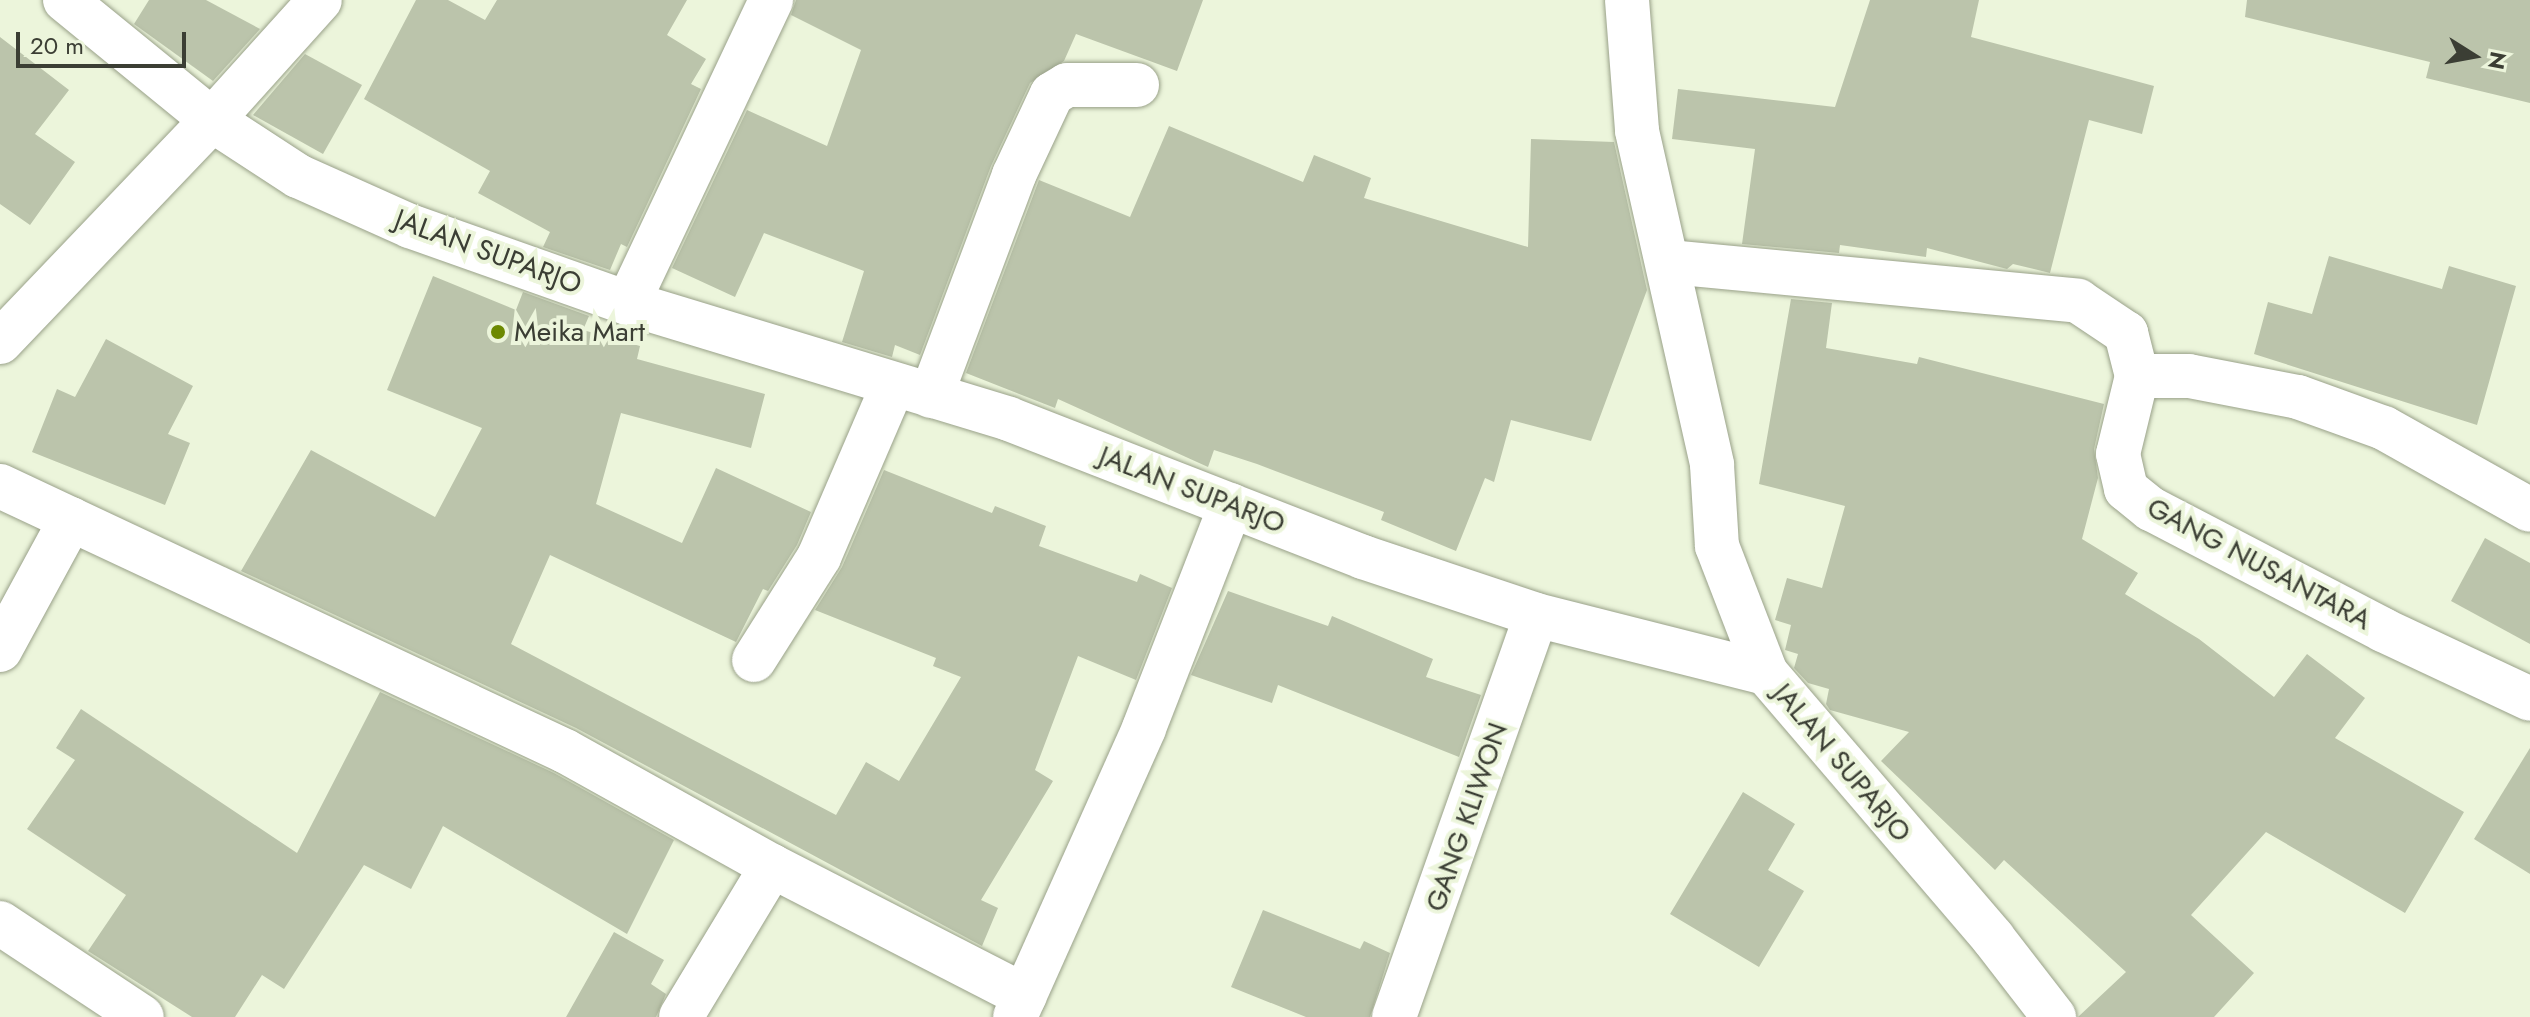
<!DOCTYPE html>
<style>
body{margin:0}
#map{position:relative;width:2530px;height:1017px;overflow:hidden;background:#ecf5db;font-family:Jost,sans-serif}
div>[style]{position:absolute}
[style*='--x']{left:calc(var(--x)*1px);top:calc(var(--y)*1px);width:calc(var(--w)*1px);rotate:calc(var(--a)*1deg)}
.building>*{inset:0;background:#bbc4ab}
.roads{filter:drop-shadow(0 0 2px #99a189) drop-shadow(0 0 2px #99a189)}
.street>*{height:44px;margin:-22px;padding:0 22px;transform-origin:22px;border-radius:22px;background:#fff}
.secondary>*{height:44px;margin:-22px;padding:0 22px;transform-origin:22px;border-radius:22px;background:#fff}
.dots>*{width:22px;height:22px;translate:-50% -50%;box-sizing:border-box;border:4px solid #ecf5db;border-radius:50%}
span{translate:-50% -50%;white-space:nowrap;text-align:center;line-height:1.15;-webkit-text-stroke:8px #ecf5db;paint-order:stroke}
.street-label{font-size:28px;color:#3b3e34}
.poi-label{font-size:28px;color:#3b3e34}
.left{translate:0 -50%;text-align:left}
.north{position:absolute;left:2434px;top:16px;width:80px;height:80px;-webkit-text-stroke:6px #ecf5db;paint-order:stroke;rotate:101deg;font-size:22px;font-weight:700;line-height:32px;text-align:center;color:#3b3e34}
.north::after{content:'';display:block;margin:auto;width:28px;height:36px;background:#3b3e34;clip-path:polygon(50% 0,100% 100%,50% 72%,0 100%)}
.scale{position:absolute;left:16px;top:32px;width:170px;height:36px;box-sizing:border-box;border:4px solid #3b3e34;border-top:0;padding-left:10px;font-size:24px;line-height:28px;white-space:nowrap;color:#3b3e34;-webkit-text-stroke:6px #ecf5db;paint-order:stroke}
</style>
<div id="map">
<div class="building">
<div style="clip-path:polygon(149px 0,206px 0,260px 29px,213px 81px,134px 24px)"></div>
<div style="clip-path:polygon(416px 0,448px 0,485px 20px,497px 0,687px 0,667px 35px,706px 59px,691px 84px,701px 89px,627px 247px,621px 244px,610px 270px,543px 247px,550px 232px,478px 193px,490px 171px,364px 99px)"></div>
<div style="clip-path:polygon(796px 0,1203px 0,1177px 71px,1076px 34px,1064px 61px,1030px 83px,991px 166px,920px 355px,895px 345px,892px 357px,842px 342px,864px 271px,764px 233px,735px 297px,672px 268px,747px 110px,827px 146px,861px 50px,791px 15px)"></div>
<div style="clip-path:polygon(1870px 0,1979px 0,1971px 37px,2154px 86px,2142px 134px,2089px 120px,2050px 273px,2013px 264px,2007px 269px,1927px 248px,1926px 257px,1840px 245px,1839px 253px,1742px 244px,1755px 149px,1672px 139px,1678px 89px,1835px 107px)"></div>
<div style="clip-path:polygon(2247px 0,2530px 0,2530px 103px,2426px 78px,2430px 62px,2245px 17px)"></div>
<div style="clip-path:polygon(0 37px,69px 90px,35px 134px,75px 162px,30px 225px,0 204px)"></div>
<div style="clip-path:polygon(305px 54px,362px 85px,323px 154px,253px 115px)"></div>
<div style="clip-path:polygon(1169px 126px,1303px 182px,1314px 155px,1371px 178px,1364px 198px,1528px 247px,1531px 139px,1614px 142px,1647px 290px,1591px 441px,1511px 420px,1494px 482px,1485px 478px,1456px 551px,1381px 520px,1384px 512px,1257px 464px,1214px 450px,1208px 467px,1058px 399px,1055px 408px,966px 373px,1039px 180px,1130px 217px)"></div>
<div style="clip-path:polygon(2329px 256px,2442px 289px,2449px 266px,2516px 286px,2477px 425px,2254px 354px,2268px 302px,2312px 314px)"></div>
<div style="clip-path:polygon(433px 276px,516px 310px,523px 292px,589px 316px,583px 330px,640px 346px,637px 359px,765px 394px,751px 448px,621px 413px,596px 504px,682px 543px,716px 468px,811px 512px,797px 545px,768px 591px,763px 589px,736px 642px,550px 555px,511px 644px,836px 815px,866px 762px,899px 781px,961px 677px,933px 666px,936px 658px,815px 610px,842px 567px,884px 470px,992px 513px,995px 506px,1046px 526px,1039px 546px,1137px 582px,1140px 574px,1172px 588px,1136px 680px,1078px 656px,1035px 770px,1053px 781px,981px 900px,998px 908px,982px 946px,576px 728px,241px 571px,311px 450px,435px 517px,482px 428px,387px 390px)"></div>
<div style="clip-path:polygon(1791px 299px,1832px 303px,1826px 348px,1917px 364px,1919px 357px,2104px 404px,2094px 449px,2098px 478px,2082px 539px,2138px 573px,2125px 594px,2199px 639px,2274px 697px,2307px 654px,2365px 698px,2335px 738px,2464px 812px,2405px 913px,2266px 832px,2191px 915px,2254px 973px,2214px 1017px,2078px 1017px,2126px 972px,2004px 860px,1995px 870px,1881px 761px,1909px 732px,1830px 710px,1826px 704px,1829px 689px,1808px 683px,1794px 668px,1798px 654px,1785px 650px,1791px 625px,1775px 620px,1787px 578px,1822px 588px,1845px 506px,1759px 484px)"></div>
<div style="clip-path:polygon(106px 339px,193px 386px,168px 434px,190px 443px,165px 505px,32px 452px,57px 389px,75px 397px)"></div>
<div style="clip-path:polygon(2485px 538px,2530px 563px,2530px 644px,2451px 601px)"></div>
<div style="clip-path:polygon(1228px 591px,1328px 626px,1332px 616px,1433px 659px,1426px 677px,1481px 695px,1459px 757px,1278px 685px,1272px 703px,1191px 675px)"></div>
<div style="clip-path:polygon(380px 692px,554px 773px,674px 840px,627px 934px,443px 826px,411px 889px,364px 865px,284px 989px,262px 975px,235px 1017px,192px 1017px,88px 951px,126px 895px,27px 829px,75px 760px,56px 748px,81px 709px,297px 853px)"></div>
<div style="clip-path:polygon(2530px 748px,2530px 874px,2474px 839px)"></div>
<div style="clip-path:polygon(1743px 792px,1795px 824px,1768px 870px,1804px 891px,1759px 967px,1670px 914px)"></div>
<div style="clip-path:polygon(1263px 910px,1360px 949px,1364px 941px,1390px 953px,1370px 1017px,1306px 1017px,1231px 987px)"></div>
<div style="clip-path:polygon(614px 932px,664px 960px,651px 984px,666px 994px,656px 1017px,566px 1017px)"></div>
</div>
<div class="roads">
<div class="street">
<div style="--x:1627;--y:0;--w:131;--a:85.6"></div>
<div style="--x:1637;--y:131;--w:342;--a:77.3"></div>
<div style="--x:1712;--y:465;--w:81;--a:86.5"></div>
<div style="--x:1717;--y:546;--w:136;--a:68.9"></div>
<div style="--x:212;--y:120;--w:161;--a:-48"></div>
<div style="--x:1669;--y:262;--w:411;--a:5.4"></div>
<div style="--x:2078;--y:301;--w:58;--a:33.7"></div>
<div style="--x:2126;--y:333;--w:44;--a:75.7"></div>
<div style="--x:2137;--y:376;--w:80;--a:103.7"></div>
<div style="--x:2118;--y:454;--w:36;--a:77"></div>
<div style="--x:2126;--y:489;--w:32;--a:39"></div>
<div style="--x:2151;--y:509;--w:262;--a:27.5"></div>
<div style="--x:2383;--y:630;--w:162;--a:25.1"></div>
<div style="--x:628;--y:303;--w:335;--a:-64.7"></div>
<div style="--x:2137;--y:376;--w:52;--a:0"></div>
<div style="--x:2189;--y:376;--w:111;--a:10.9"></div>
<div style="--x:2298;--y:397;--w:91;--a:19.8"></div>
<div style="--x:2384;--y:428;--w:167;--a:29.3"></div>
<div style="--x:931;--y:396;--w:236;--a:-69.4"></div>
<div style="--x:1014;--y:175;--w:89;--a:-64.9"></div>
<div style="--x:1052;--y:94;--w:17;--a:-31"></div>
<div style="--x:1067;--y:85;--w:70;--a:0"></div>
<div style="--x:0;--y:486;--w:624;--a:25.13"></div>
<div style="--x:565;--y:751;--w:237;--a:29.1"></div>
<div style="--x:772;--y:866;--w:176;--a:121.1"></div>
<div style="--x:0;--y:650;--w:149;--a:-61.5"></div>
<div style="--x:754;--y:660;--w:122;--a:-57.7"></div>
<div style="--x:819;--y:557;--w:187;--a:-66.7"></div>
<div style="--x:772;--y:866;--w:284;--a:27.2"></div>
<div style="--x:0;--y:923;--w:170;--a:33.5"></div>
<div style="--x:1015;--y:1017;--w:316;--a:-65.9"></div>
<div style="--x:1144;--y:728;--w:239;--a:-68.7"></div>
<div style="--x:1394;--y:1017;--w:426;--a:-70.5"></div>
</div>
<div class="secondary">
<div style="--x:65;--y:0;--w:190;--a:39.2"></div>
<div style="--x:212;--y:120;--w:103;--a:33.1"></div>
<div style="--x:298;--y:176;--w:123;--a:24.1"></div>
<div style="--x:410;--y:226;--w:231;--a:19.5"></div>
<div style="--x:628;--y:303;--w:398;--a:16.9"></div>
<div style="--x:1009;--y:419;--w:380;--a:21.3"></div>
<div style="--x:1363;--y:557;--w:182;--a:18.5"></div>
<div style="--x:1536;--y:615;--w:237;--a:14.2"></div>
<div style="--x:1766;--y:673;--w:349;--a:49.4"></div>
<div style="--x:1993;--y:938;--w:100;--a:52.3"></div>
<div style="--x:0;--y:342;--w:307;--a:-46.3"></div>
</div>
</div>
<div class="dots">
<div style="left:498px;top:332px;background:#6c8901"></div>
</div>
<div class="street-label">
<span style="left:488px;top:252px;rotate:20deg">JALAN SUPARJO</span>
<span style="left:1192px;top:490px;rotate:21deg">JALAN SUPARJO</span>
<span style="left:2259px;top:564px;rotate:28deg">GANG NUSANTARA</span>
<span style="left:1842px;top:763px;rotate:50deg">JALAN SUPARJO</span>
<span style="left:1467px;top:817px;rotate:-71deg">GANG KLIWON</span>
</div>
<div class="poi-label">
<span class="left" style="left:514px;top:332px">Meika Mart</span>
</div>
<div class="north">N</div>
<div class="scale">20 m</div>
</div>
